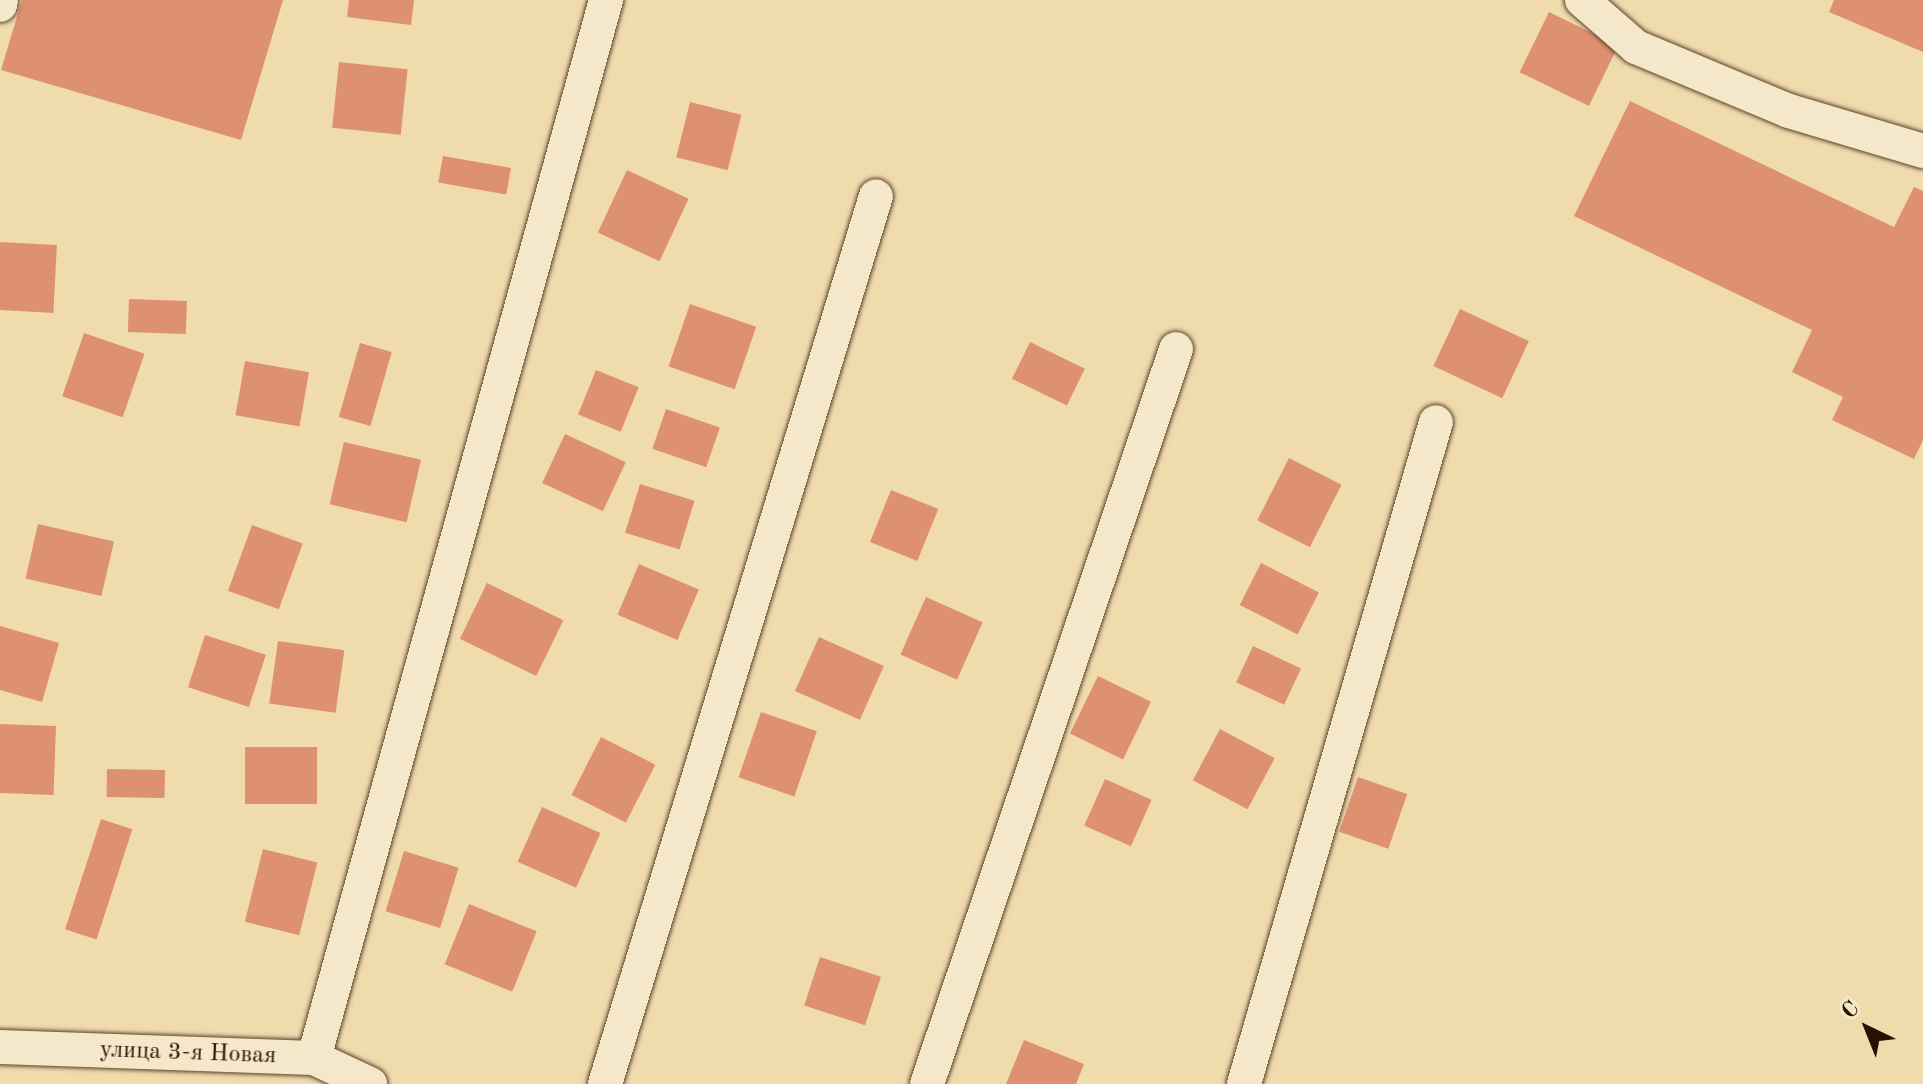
<!DOCTYPE html>
<meta charset="utf-8">
<style>
body{margin:0}
#map{position:relative;width:1923px;height:1084px;overflow:hidden;background:#f0dbad;font-family:"Old Standard TT",serif}
div>[style]{position:absolute}
[style*='--x']{left:calc(var(--x)*1px);top:calc(var(--y)*1px);width:calc(var(--w)*1px);rotate:calc(var(--a)*1deg)}
.building>*{inset:0;background:#de9171;transform-origin:0 0}
.roads{filter:drop-shadow(0 0 2px #5a442b) drop-shadow(0 0 2px #5a442b)}
.street>*{height:34px;margin:-17px;padding:0 17px;transform-origin:17px;border-radius:17px;background:#f5e8ca}
span{translate:-50% -50%;white-space:nowrap;text-align:center;line-height:1.15;-webkit-text-stroke:6px #f5e8ca;paint-order:stroke}
.street-label{font-size:24px;color:#281100}
.north{position:absolute;left:1827px;top:988px;width:80px;height:80px;-webkit-text-stroke:6px #f5e8ca;paint-order:stroke;rotate:317deg;font-size:22px;font-weight:700;line-height:32px;text-align:center;color:#281100}
.north::after{content:'';display:block;margin:auto;width:28px;height:36px;background:#281100;clip-path:polygon(50% 0,100% 100%,50% 72%,0 100%)}
</style>
<div id="map">
<div class="building">
<div style="clip-path:polygon(22px 0,283px 0,241px 140px,1px 70px)"></div>
<div style="clip-path:polygon(349px 0,414px 0,411px 25px,347px 17px)"></div>
<div style="clip-path:polygon(1834px 0,1923px 0,1923px 52px,1829px 12px)"></div>
<div style="left:1549px;top:12px;width:77px;height:67px;rotate:26deg"></div>
<div style="left:339px;top:62px;width:69px;height:66px;rotate:6deg"></div>
<div style="clip-path:polygon(1630px 101px,1894px 227px,1914px 187px,1923px 191px,1923px 440px,1914px 459px,1832px 420px,1843px 397px,1792px 372px,1812px 330px,1574px 216px)"></div>
<div style="left:690px;top:102px;width:53px;height:57px;rotate:14deg"></div>
<div style="left:443px;top:156px;width:69px;height:27px;rotate:10deg"></div>
<div style="left:627px;top:170px;width:68px;height:69px;rotate:25deg"></div>
<div style="left:0;top:242px;width:57px;height:68px;rotate:3deg"></div>
<div style="left:129px;top:299px;width:58px;height:33px;rotate:2deg"></div>
<div style="left:690px;top:304px;width:70px;height:66px;rotate:19deg"></div>
<div style="left:1460px;top:309px;width:76px;height:63px;rotate:25deg"></div>
<div style="left:84px;top:333px;width:64px;height:67px;rotate:19deg"></div>
<div style="left:1030px;top:342px;width:61px;height:41px;rotate:26deg"></div>
<div style="left:360px;top:343px;width:33px;height:77px;rotate:16deg"></div>
<div style="left:245px;top:361px;width:65px;height:55px;rotate:10deg"></div>
<div style="left:596px;top:370px;width:46px;height:48px;rotate:22deg"></div>
<div style="left:666px;top:409px;width:57px;height:42px;rotate:19deg"></div>
<div style="left:565px;top:434px;width:67px;height:54px;rotate:25deg"></div>
<div style="left:344px;top:442px;width:79px;height:64px;rotate:13deg"></div>
<div style="left:1289px;top:458px;width:59px;height:70px;rotate:27deg"></div>
<div style="left:640px;top:484px;width:57px;height:51px;rotate:17deg"></div>
<div style="left:891px;top:490px;width:51px;height:56px;rotate:22deg"></div>
<div style="left:38px;top:524px;width:78px;height:56px;rotate:13deg"></div>
<div style="left:252px;top:525px;width:54px;height:70px;rotate:20deg"></div>
<div style="left:1261px;top:563px;width:65px;height:47px;rotate:27deg"></div>
<div style="left:639px;top:564px;width:65px;height:55px;rotate:23deg"></div>
<div style="left:487px;top:583px;width:85px;height:62px;rotate:26deg"></div>
<div style="left:926px;top:597px;width:62px;height:63px;rotate:24deg"></div>
<div style="clip-path:polygon(0 626px,59px 643px,42px 702px,0 690px)"></div>
<div style="left:205px;top:635px;width:64px;height:55px;rotate:18deg"></div>
<div style="left:819px;top:637px;width:71px;height:59px;rotate:24deg"></div>
<div style="left:278px;top:641px;width:67px;height:63px;rotate:8deg"></div>
<div style="left:1253px;top:646px;width:53px;height:40px;rotate:25deg"></div>
<div style="left:1098px;top:676px;width:59px;height:64px;rotate:26deg"></div>
<div style="left:761px;top:712px;width:59px;height:69px;rotate:19deg"></div>
<div style="left:0;top:724px;width:56px;height:69px;rotate:2deg"></div>
<div style="left:1220px;top:729px;width:62px;height:58px;rotate:28deg"></div>
<div style="left:601px;top:737px;width:61px;height:65px;rotate:27deg"></div>
<div style="left:245px;top:747px;width:72px;height:57px"></div>
<div style="left:107px;top:769px;width:58px;height:28px;rotate:1deg"></div>
<div style="left:1358px;top:777px;width:52px;height:58px;rotate:19deg"></div>
<div style="left:1105px;top:779px;width:51px;height:51px;rotate:24deg"></div>
<div style="left:542px;top:807px;width:64px;height:60px;rotate:24deg"></div>
<div style="left:101px;top:819px;width:33px;height:116px;rotate:18deg"></div>
<div style="left:263px;top:849px;width:56px;height:75px;rotate:14deg"></div>
<div style="left:404px;top:851px;width:57px;height:63px;rotate:17deg"></div>
<div style="left:469px;top:904px;width:73px;height:65px;rotate:22deg"></div>
<div style="left:820px;top:957px;width:64px;height:51px;rotate:18deg"></div>
<div style="clip-path:polygon(1024px 1040px,1084px 1064px,1076px 1084px,1006px 1084px)"></div>
</div>
<div class="roads">
<div class="street">
<div style="--x:1582;--y:0;--w:72;--a:41"></div>
<div style="--x:1636;--y:47;--w:166;--a:22.7"></div>
<div style="--x:1789;--y:111;--w:140;--a:16.6"></div>
<div style="--x:0;--y:5;--w:5;--a:-79"></div>
<div style="--x:0;--y:1047;--w:314;--a:2"></div>
<div style="--x:314;--y:1058;--w:62;--a:24.9"></div>
<div style="--x:314;--y:1058;--w:1098;--a:-74.57"></div>
<div style="--x:605;--y:1084;--w:928;--a:-73.03"></div>
<div style="--x:927;--y:1084;--w:776;--a:-71.28"></div>
<div style="--x:1244;--y:1084;--w:689;--a:-73.83"></div>
</div>
</div>
<div class="street-label">
<span style="left:188px;top:1054px;rotate:2deg">улица 3-я Новая</span>
</div>
<div class="north">С</div>
</div>
